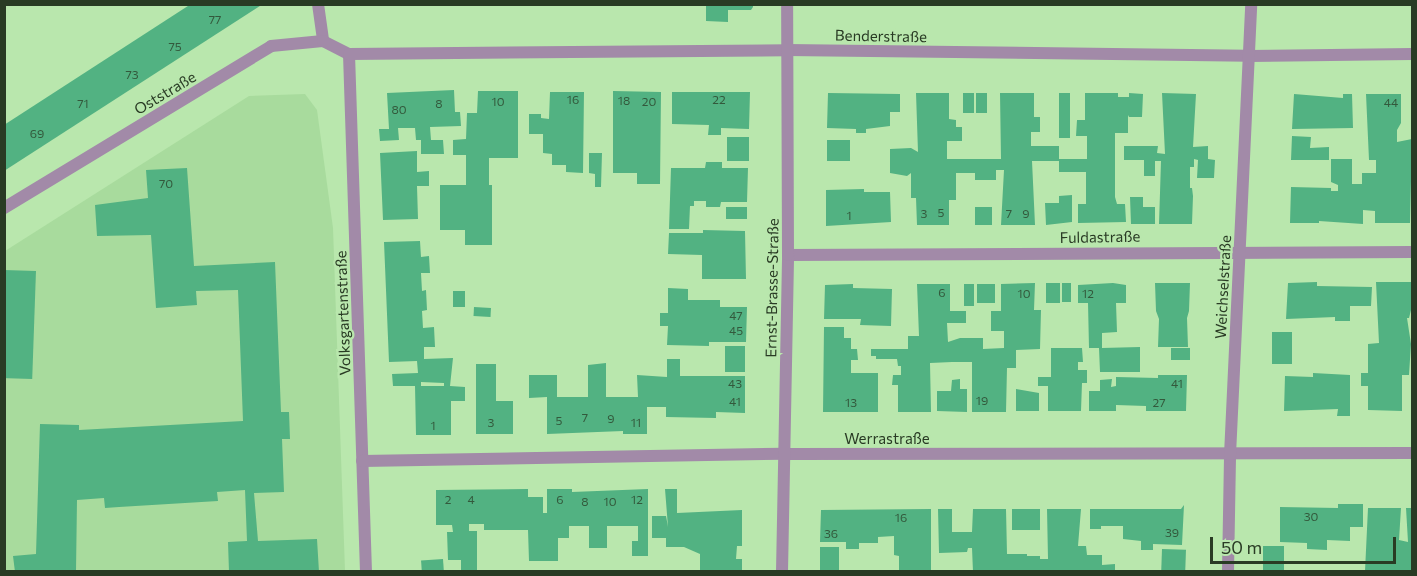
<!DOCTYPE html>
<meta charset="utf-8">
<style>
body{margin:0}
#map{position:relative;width:1417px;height:576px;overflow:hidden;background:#b9e7ad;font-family:Commissioner,sans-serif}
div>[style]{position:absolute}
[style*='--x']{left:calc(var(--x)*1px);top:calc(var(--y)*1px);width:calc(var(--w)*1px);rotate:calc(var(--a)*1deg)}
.built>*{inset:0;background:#a8db9d}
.building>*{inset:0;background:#52b282;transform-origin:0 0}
.minor>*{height:12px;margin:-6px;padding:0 6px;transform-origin:6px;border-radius:6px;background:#a28aa8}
span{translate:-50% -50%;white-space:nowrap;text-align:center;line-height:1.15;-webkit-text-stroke:4.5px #b9e7ad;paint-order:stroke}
.number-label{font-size:12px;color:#33593c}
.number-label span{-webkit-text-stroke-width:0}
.street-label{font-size:15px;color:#293b24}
.frame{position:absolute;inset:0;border:6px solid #293b24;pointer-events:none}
.scale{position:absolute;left:1210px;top:537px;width:186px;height:27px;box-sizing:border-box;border:3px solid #293b24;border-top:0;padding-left:8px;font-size:18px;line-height:21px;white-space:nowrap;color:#293b24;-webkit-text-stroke:4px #b9e7ad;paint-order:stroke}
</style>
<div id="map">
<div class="built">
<div style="clip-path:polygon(305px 94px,317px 110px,333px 228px,345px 571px,5px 572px,5px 251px,249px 96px)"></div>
</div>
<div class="building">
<div style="clip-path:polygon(191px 4px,263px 4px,4px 171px,4px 125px)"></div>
<div style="clip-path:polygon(706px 4px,753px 4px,753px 7px,751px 10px,728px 10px,728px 22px,706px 21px)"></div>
<div style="clip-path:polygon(454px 90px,455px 112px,460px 112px,461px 126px,430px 127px,431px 140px,443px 140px,444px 154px,421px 154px,421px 140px,416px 140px,415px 128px,398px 128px,399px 140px,380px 141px,379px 129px,389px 129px,387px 93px)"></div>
<div style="clip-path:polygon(478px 91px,518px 91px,518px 158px,489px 158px,489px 185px,492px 185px,492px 245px,465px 245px,465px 230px,440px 230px,440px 185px,466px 185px,466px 155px,453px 155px,453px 140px,466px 139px,467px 113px,477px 113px)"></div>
<div style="clip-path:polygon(613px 91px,661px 92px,660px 184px,637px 184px,637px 173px,613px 173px)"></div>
<div style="clip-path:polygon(550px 92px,584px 92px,583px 173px,566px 172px,566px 165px,552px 165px,552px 154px,543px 153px,543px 134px,529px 134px,529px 114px,541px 114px,541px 118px,549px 119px)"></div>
<div style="clip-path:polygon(672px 92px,750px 92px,749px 129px,721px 128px,721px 135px,708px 135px,709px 125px,672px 124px)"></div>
<div style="clip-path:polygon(828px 93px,900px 94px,900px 112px,890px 112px,890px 126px,866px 129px,866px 133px,856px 133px,856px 129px,827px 128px)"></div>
<div style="clip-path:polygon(916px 93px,949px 93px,949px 119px,956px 120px,956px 127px,962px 127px,962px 141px,947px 141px,947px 159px,1001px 159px,1000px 93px,1034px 93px,1034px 117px,1040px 117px,1040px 132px,1031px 132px,1031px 146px,1059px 146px,1059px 161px,1032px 161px,1035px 225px,1001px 225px,1004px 170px,996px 170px,996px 180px,975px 180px,975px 173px,956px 173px,956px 200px,949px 200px,949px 225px,917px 225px,916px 198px,911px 198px,911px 173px,907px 176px,890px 173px,890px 149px,911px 148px,918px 152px)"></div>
<div style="left:963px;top:93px;width:11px;height:20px"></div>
<div style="left:976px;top:93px;width:11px;height:20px"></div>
<div style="left:1059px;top:93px;width:11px;height:45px"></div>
<div style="clip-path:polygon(1085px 93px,1118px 93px,1118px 97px,1129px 97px,1129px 93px,1143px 94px,1142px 117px,1129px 117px,1128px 115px,1128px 133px,1115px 133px,1115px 197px,1117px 204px,1125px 204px,1126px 222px,1078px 223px,1078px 204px,1086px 204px,1086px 172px,1059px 172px,1059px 159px,1087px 159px,1087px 136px,1076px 136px,1077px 120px,1085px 120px)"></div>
<div style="clip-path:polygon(1162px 93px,1196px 94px,1193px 147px,1208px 146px,1208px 159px,1215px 160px,1214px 178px,1197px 178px,1198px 160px,1194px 159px,1194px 167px,1190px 167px,1190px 188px,1192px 188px,1193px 196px,1192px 224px,1159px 224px,1161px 161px,1155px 161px,1155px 176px,1144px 176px,1144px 160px,1124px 160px,1124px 146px,1158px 146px,1157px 153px,1165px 154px)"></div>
<div style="clip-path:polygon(1294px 94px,1343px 98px,1343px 94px,1352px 94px,1353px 128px,1292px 129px)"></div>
<div style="clip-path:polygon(1366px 94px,1401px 94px,1401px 123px,1397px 130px,1397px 142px,1412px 139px,1410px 223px,1375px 223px,1375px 211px,1363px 210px,1363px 224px,1319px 221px,1319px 223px,1290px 223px,1291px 187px,1331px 188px,1331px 191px,1338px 191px,1338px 185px,1331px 182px,1331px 159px,1352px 159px,1352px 184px,1362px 184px,1362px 173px,1376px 173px,1376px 160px,1369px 160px)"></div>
<div style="clip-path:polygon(1292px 136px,1311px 137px,1310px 148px,1329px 147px,1329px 160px,1291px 160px)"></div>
<div style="left:727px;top:137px;width:22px;height:24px"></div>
<div style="left:827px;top:140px;width:23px;height:21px"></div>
<div style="clip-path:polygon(417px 151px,417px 172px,429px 171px,429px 186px,417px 186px,418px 219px,383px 220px,380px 153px)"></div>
<div style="clip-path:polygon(589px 153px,602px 153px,601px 187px,595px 187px,595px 174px,589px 173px)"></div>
<div style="clip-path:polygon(706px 162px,722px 162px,722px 168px,748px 168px,747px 202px,721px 202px,720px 207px,706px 207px,706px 201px,694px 201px,694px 206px,690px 206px,689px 229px,669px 229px,671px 168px,705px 168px)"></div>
<div style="clip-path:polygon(187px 168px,194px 266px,275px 262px,281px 412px,289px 412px,290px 439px,282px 439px,284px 492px,254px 493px,258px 541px,317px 539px,319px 572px,229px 572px,228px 542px,247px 541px,245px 490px,217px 492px,218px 501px,119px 507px,105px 508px,104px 498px,77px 500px,76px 572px,15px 572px,13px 556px,36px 554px,40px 424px,79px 425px,79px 430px,243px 421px,238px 290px,196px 291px,197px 305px,156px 308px,151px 235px,97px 236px,95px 205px,148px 198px,146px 170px)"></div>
<div style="clip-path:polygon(864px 189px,864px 192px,890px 192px,891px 222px,826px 226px,826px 190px)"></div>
<div style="clip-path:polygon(1072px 195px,1072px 222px,1046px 225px,1045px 203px,1059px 203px,1059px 196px)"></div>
<div style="clip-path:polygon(1130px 197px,1143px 197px,1143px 207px,1155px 207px,1155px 224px,1131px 224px)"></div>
<div style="left:726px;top:207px;width:21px;height:12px"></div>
<div style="left:975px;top:207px;width:17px;height:18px"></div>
<div style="clip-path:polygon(703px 230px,745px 231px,746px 279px,702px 279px,702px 255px,668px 254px,669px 233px,703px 233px)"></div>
<div style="clip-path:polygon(evenodd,420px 241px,421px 257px,429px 256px,430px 273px,421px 273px,422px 291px,426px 290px,427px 310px,422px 311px,423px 328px,434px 327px,435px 347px,424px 347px,424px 359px,453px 358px,450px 386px,465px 387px,465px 401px,451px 401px,451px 435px,416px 435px,415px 386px,393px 386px,392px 374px,418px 373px,417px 361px,389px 362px,384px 242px,420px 241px,421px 382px,444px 383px,444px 386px,421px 386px,421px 382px)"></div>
<div style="left:4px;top:270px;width:32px;height:108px;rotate:2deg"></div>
<div style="clip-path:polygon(1317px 282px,1317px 286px,1372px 287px,1371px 306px,1350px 306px,1350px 321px,1335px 321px,1335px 317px,1286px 319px,1288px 283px)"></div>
<div style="clip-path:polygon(1376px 282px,1411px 282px,1411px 310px,1409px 318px,1407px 318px,1411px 344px,1409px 375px,1402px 375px,1402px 411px,1368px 410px,1368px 386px,1361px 386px,1361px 373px,1368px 373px,1368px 344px,1379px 343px)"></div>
<div style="clip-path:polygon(1035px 283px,1034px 310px,1041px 310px,1040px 349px,1016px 350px,1016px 368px,1007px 368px,1006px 412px,972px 412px,972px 362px,952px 362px,930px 363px,931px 412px,898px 412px,898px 385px,892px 385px,893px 375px,901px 375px,901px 366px,898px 366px,897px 359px,876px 359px,876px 356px,871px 356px,871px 349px,908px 349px,908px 336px,919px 336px,917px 284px,950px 284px,950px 311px,966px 311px,966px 323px,947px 323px,948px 342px,960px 338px,983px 338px,983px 349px,1004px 348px,1004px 331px,991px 331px,991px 311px,1001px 311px,1001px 284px)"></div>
<div style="left:1046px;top:283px;width:14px;height:20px"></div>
<div style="left:1062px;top:283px;width:9px;height:19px"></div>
<div style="clip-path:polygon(1113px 283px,1126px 285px,1126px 303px,1116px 303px,1117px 332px,1102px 333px,1102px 348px,1140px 347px,1140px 372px,1100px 372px,1099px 348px,1089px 348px,1088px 303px,1078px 303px,1078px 285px)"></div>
<div style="clip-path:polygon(1155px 283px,1190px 283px,1189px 311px,1187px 318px,1188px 347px,1158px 347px,1159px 319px,1156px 311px)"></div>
<div style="clip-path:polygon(853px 284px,853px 288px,892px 289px,891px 326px,860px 325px,861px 319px,824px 319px,825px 285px)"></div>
<div style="left:964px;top:284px;width:10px;height:22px"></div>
<div style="left:977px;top:284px;width:18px;height:19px"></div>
<div style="clip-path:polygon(668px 288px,688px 289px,688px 300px,720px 300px,720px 307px,747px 307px,746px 342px,709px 342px,709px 346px,667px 345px,668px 326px,660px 326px,660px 313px,668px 313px)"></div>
<div style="left:465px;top:291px;width:16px;height:12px;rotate:90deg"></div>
<div style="left:474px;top:307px;width:17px;height:9px;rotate:3deg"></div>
<div style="clip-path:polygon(824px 327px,844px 327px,844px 338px,851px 338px,851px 349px,857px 349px,858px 360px,851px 360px,851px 373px,878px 373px,878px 412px,823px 412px)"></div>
<div style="left:1272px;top:332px;width:20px;height:32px"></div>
<div style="left:725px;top:346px;width:20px;height:26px"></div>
<div style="clip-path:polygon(1051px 348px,1082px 348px,1083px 362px,1078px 362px,1078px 370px,1087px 370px,1087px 383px,1082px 383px,1081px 411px,1048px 411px,1048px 386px,1038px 386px,1038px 377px,1051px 377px)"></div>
<div style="left:1190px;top:348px;width:12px;height:19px;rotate:90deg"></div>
<div style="clip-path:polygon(667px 359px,680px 359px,680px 376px,745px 376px,745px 413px,716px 412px,716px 418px,666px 417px,666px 407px,647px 407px,647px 434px,623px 434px,623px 431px,547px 434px,547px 397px,529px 398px,529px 375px,557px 375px,557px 397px,588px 397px,588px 365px,606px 363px,606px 397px,638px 397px,637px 375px,667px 377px)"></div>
<div style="clip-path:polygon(476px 364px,496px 364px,496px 401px,513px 401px,513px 434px,476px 434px)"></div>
<div style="clip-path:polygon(1313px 373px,1350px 375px,1350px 416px,1337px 416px,1338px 409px,1284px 411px,1285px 376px,1313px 377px)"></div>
<div style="clip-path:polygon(1158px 375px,1187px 375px,1186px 411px,1146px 411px,1146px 406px,1116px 405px,1116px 411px,1089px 411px,1089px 391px,1100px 391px,1100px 380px,1112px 379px,1111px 387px,1116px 386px,1116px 377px,1158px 378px)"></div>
<div style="clip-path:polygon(960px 379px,960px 389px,967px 389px,967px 412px,937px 411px,937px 391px,951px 391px,952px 380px)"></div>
<div style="clip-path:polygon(1016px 389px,1039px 393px,1039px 411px,1016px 411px)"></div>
<div style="clip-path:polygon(528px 489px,528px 497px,543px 497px,543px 513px,547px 513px,547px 489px,572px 489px,572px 492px,648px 489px,648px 556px,632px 556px,632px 541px,638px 541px,638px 526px,607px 526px,607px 548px,589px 548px,589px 526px,569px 526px,569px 538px,558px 538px,558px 561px,529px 561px,528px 530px,484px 530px,484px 524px,469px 524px,469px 531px,477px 531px,477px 571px,461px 571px,461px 560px,448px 560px,447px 532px,453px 532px,452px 525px,436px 525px,436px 490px)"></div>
<div style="clip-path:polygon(665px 489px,677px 489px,677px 513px,742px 510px,742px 546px,737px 546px,736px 559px,742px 559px,742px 572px,700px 572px,700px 554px,684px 547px,666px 547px,666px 538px,652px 538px,652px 516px,666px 516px,668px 527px)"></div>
<div style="clip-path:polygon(1338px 504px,1363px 504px,1363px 527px,1350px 527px,1350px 541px,1327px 540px,1327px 550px,1307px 549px,1307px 543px,1280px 542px,1280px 507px,1338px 508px)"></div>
<div style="clip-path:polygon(1184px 505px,1182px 545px,1153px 544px,1153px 550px,1141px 550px,1141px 541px,1123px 539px,1123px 526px,1101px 526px,1101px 529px,1090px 529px,1090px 509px,1181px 509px)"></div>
<div style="clip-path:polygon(1368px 508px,1401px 508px,1399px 540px,1408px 542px,1406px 508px,1412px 508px,1412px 571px,1365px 571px)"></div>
<div style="clip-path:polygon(931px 509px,931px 572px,899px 572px,899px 556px,894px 555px,894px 536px,878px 537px,878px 543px,859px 543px,859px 549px,846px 549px,846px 542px,820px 542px,821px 510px)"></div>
<div style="clip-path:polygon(938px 509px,952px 509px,952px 532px,972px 532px,973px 509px,1006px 509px,1007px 554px,1027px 554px,1027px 556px,1040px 556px,1040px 559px,1048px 559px,1047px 509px,1081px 509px,1078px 546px,1086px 546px,1087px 555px,1102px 555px,1102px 565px,1115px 564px,1115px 571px,973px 572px,972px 548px,968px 548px,967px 552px,939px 553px)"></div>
<div style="left:1012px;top:509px;width:28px;height:21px"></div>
<div style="left:1263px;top:546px;width:21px;height:24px"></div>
<div style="left:820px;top:547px;width:19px;height:25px"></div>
<div style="left:1162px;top:549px;width:24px;height:23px;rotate:2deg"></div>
<div style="left:443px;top:559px;width:13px;height:22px;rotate:86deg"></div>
</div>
<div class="minor">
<div style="--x:318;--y:4;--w:37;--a:82"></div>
<div style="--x:349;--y:54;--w:518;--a:88.12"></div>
<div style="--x:4;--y:208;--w:312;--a:-31.2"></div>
<div style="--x:271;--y:46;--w:52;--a:-5.5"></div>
<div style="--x:323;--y:41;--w:29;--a:27"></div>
<div style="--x:349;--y:54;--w:438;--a:-0.5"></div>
<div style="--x:787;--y:50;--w:461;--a:0.7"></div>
<div style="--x:1248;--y:56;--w:164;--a:-0.7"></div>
<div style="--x:788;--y:255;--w:624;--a:-0.28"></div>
<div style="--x:362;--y:461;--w:422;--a:-1"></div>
<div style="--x:784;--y:454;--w:628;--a:-0.09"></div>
<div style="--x:782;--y:572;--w:317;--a:-88.9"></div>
<div style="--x:788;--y:255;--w:251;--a:-90.2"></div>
<div style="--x:1228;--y:572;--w:117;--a:-89"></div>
<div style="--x:1230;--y:455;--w:451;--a:-87.3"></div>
</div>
<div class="number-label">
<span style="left:215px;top:20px">77</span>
<span style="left:175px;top:47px">75</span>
<span style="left:132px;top:75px">73</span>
<span style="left:573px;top:100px">16</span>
<span style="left:719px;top:100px">22</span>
<span style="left:624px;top:101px">18</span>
<span style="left:498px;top:102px">10</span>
<span style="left:649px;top:102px">20</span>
<span style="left:1391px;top:103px">44</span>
<span style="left:83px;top:104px">71</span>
<span style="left:439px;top:104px">8</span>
<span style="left:399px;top:110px">80</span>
<span style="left:37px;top:134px">69</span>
<span style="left:166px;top:184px">70</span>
<span style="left:941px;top:213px">5</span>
<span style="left:924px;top:214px">3</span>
<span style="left:1009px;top:214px">7</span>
<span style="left:1026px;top:214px">9</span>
<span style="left:849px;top:216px">1</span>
<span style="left:942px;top:293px">6</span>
<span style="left:1024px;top:294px">10</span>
<span style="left:1088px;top:294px">12</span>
<span style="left:736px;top:316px">47</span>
<span style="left:736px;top:331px">45</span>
<span style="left:735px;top:384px">43</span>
<span style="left:1177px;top:384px">41</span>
<span style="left:982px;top:401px">19</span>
<span style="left:735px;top:402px">41</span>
<span style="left:851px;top:403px">13</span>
<span style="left:1159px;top:403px">27</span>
<span style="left:585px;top:418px">7</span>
<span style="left:611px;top:419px">9</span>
<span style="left:559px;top:421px">5</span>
<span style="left:491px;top:423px">3</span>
<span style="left:636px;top:423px">11</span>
<span style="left:433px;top:426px">1</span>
<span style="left:448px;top:500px">2</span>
<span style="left:471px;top:500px">4</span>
<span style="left:560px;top:500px">6</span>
<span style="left:637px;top:500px">12</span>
<span style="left:585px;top:502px">8</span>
<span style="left:610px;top:502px">10</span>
<span style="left:1311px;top:517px">30</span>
<span style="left:901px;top:518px">16</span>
<span style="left:1172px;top:533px">39</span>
<span style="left:831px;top:534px">36</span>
</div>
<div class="street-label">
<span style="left:881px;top:36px;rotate:1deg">Benderstraße</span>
<span style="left:165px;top:93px;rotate:-31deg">Oststraße</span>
<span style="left:1100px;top:237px;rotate:-1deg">Fuldastraße</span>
<span style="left:1223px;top:287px;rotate:-87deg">Weichselstraße</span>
<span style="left:772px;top:288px;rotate:-89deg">Ernst-Brasse-Straße</span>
<span style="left:343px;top:313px;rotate:-92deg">Volksgartenstraße</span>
<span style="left:887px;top:439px">Werrastraße</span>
</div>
<div class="frame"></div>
<div class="scale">50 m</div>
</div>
